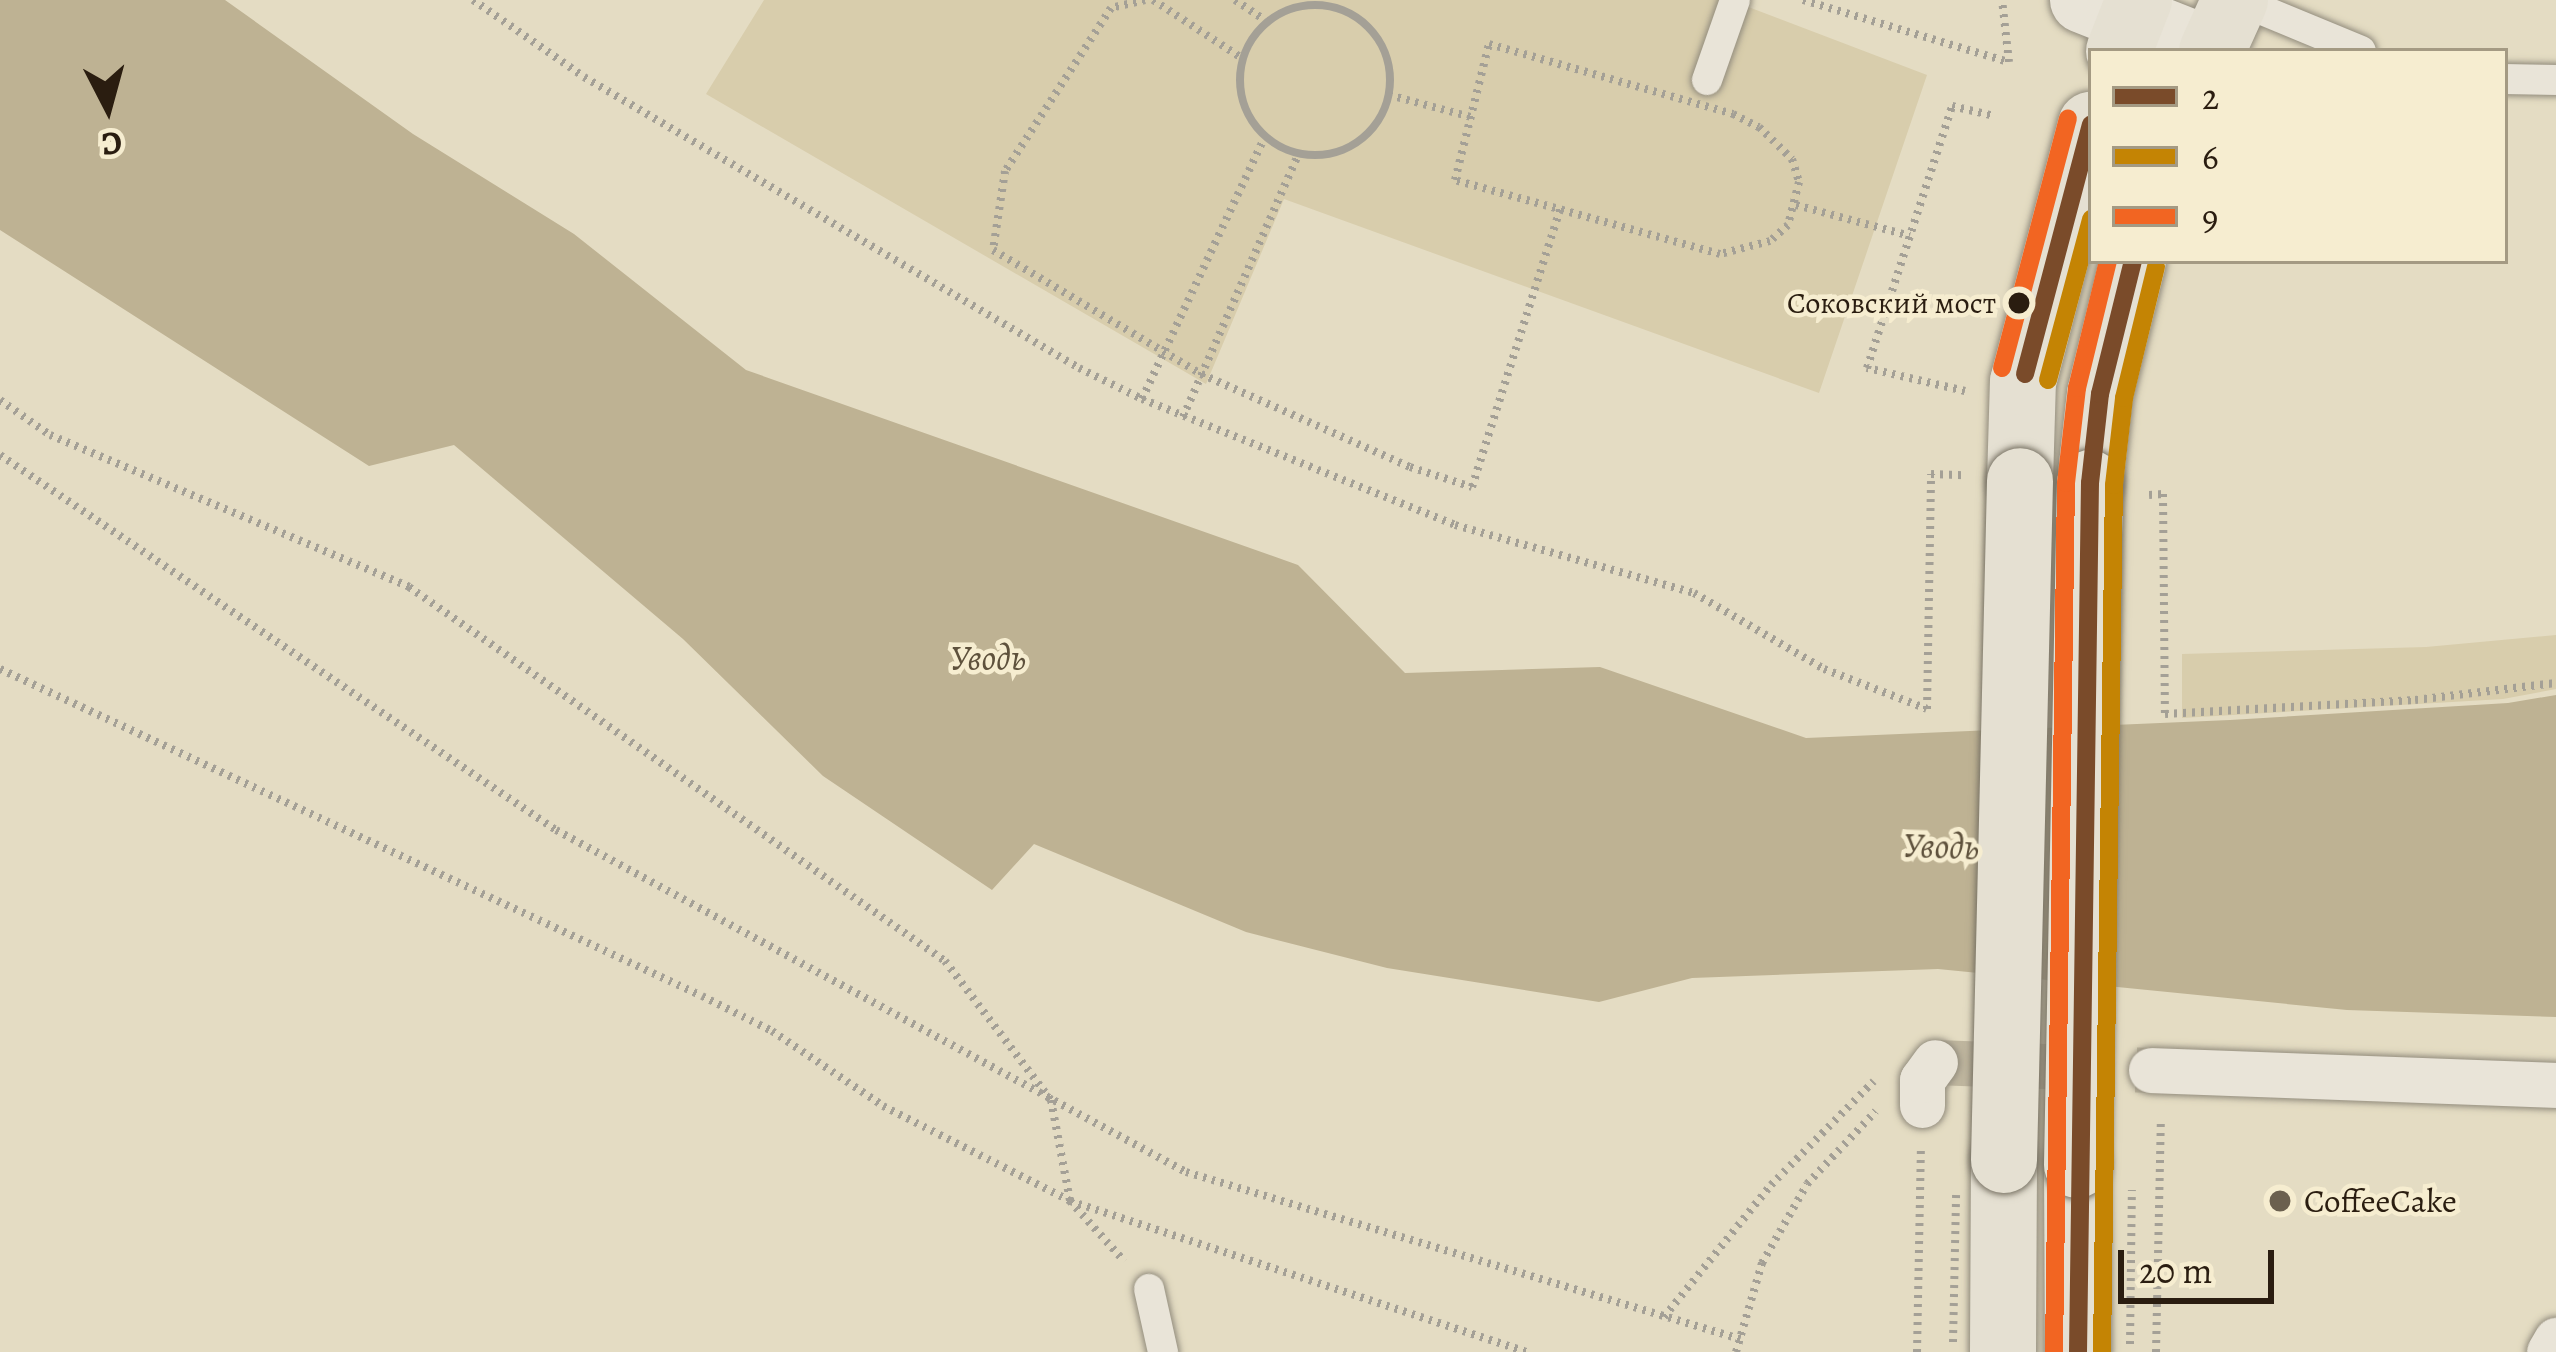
<!DOCTYPE html>
<meta charset="utf-8">
<style>
body{margin:0}
#map{position:relative;width:2556px;height:1352px;overflow:hidden;background:#e4dcc3;font-family:Alegreya,serif}
div>[style]{position:absolute}
[style*='--x']{left:calc(var(--x)*1px);top:calc(var(--y)*1px);width:calc(var(--w)*1px);rotate:calc(var(--a)*1deg)}
.green>*{inset:0;background:#d8cdac}
.water>*{inset:0;background:#beb293}
.pedestrian-tunnel>*{height:45px;margin-top:-22.5px;transform-origin:0;background:repeating-linear-gradient(90deg,#bfb69f 0 45px,transparent 0 67px)}
.path>*{height:8px;margin-top:-4px;transform-origin:0;background:repeating-linear-gradient(90deg,#a4a096 0 3px,transparent 0 9px)}
.path>.ring{margin:-4px;padding:0;box-sizing:content-box;background:none;border:8px solid #a4a096;border-radius:50%}
.roads{filter:drop-shadow(0 0 3px #938d7e) drop-shadow(0 0 3px #938d7e)}
.service>*{height:30px;margin:-15px;padding:0 15px;transform-origin:15px;border-radius:15px;background:#e9e4d8}
.pedestrian>*{height:45px;margin:-22.5px;padding:0 22.5px;transform-origin:22.5px;border-radius:22.5px;background:#e9e4d8}
.tertiary>*{height:66px;margin:-33px;padding:0 33px;transform-origin:33px;border-radius:33px;background:#e9e4d8}
.primary>*{height:66px;margin:-33px;padding:0 33px;transform-origin:33px;border-radius:33px;background:#e5e0d2}
.path-bridge>*{height:8px;margin-top:-4px;transform-origin:0;background:repeating-linear-gradient(90deg,#a4a096 0 3px,transparent 0 9px)}
.bridges{filter:drop-shadow(0 0 3px #797365) drop-shadow(0 0 3px #797365)}
.primary-bridge>*{height:66px;margin:-33px;padding:0 33px;transform-origin:33px;border-radius:33px;background:#e5e0d2}
.bus-1>*{height:18px;margin:-9px;padding:0 9px;transform-origin:9px;border-radius:9px;background:#7a4b2a}
.bus-2>*{height:18px;margin:-9px;padding:0 9px;transform-origin:9px;border-radius:9px;background:#c48404}
.bus-3>*{height:18px;margin:-9px;padding:0 9px;transform-origin:9px;border-radius:9px;background:#f26522}
.dots>*{width:33px;height:33px;translate:-50% -50%;box-sizing:border-box;border:6px solid #f6edd0;border-radius:50%}
span{translate:-50% -50%;white-space:nowrap;text-align:center;line-height:1.15;-webkit-text-stroke:9px #f6edd0;paint-order:stroke}
.bus-label{font-size:30px;color:#2a1d10}
.right{translate:-100% -50%;text-align:right}
.poi-label{font-size:33px;color:#2a1d10}
.left{translate:0 -50%;text-align:left}
.water-label{font-size:36px;color:#5e513c;font-style:italic}
.legend{position:absolute;left:2088px;top:48px;width:420px;height:216px;box-sizing:border-box;background:#f6edd0;border:3px solid #a49a83;margin:0;padding:15px 21px;list-style:none;font-size:36px;color:#2a1d10}
.legend li{display:flex;align-items:center;gap:24px;height:60px}
.legend b{width:60px;border:3px solid #a49a83}
.north{position:absolute;left:48px;top:48px;width:120px;height:120px;-webkit-text-stroke:9px #f6edd0;paint-order:stroke;rotate:174deg;font-size:33px;font-weight:700;line-height:48px;text-align:center;color:#2a1d10}
.north::after{content:'';display:block;margin:auto;width:42px;height:54px;background:#2a1d10;clip-path:polygon(50% 0,100% 100%,50% 72%,0 100%)}
.scale{position:absolute;left:2118px;top:1250px;width:156px;height:54px;box-sizing:border-box;border:6px solid #2a1d10;border-top:0;padding-left:15px;font-size:36px;line-height:42px;white-space:nowrap;color:#2a1d10;-webkit-text-stroke:9px #f6edd0;paint-order:stroke}
</style>
<div id="map">
<div class="green">
<div style="clip-path:polygon(764px 0,1730px 0,1927px 75px,1819px 393px,1284px 199px,1206px 384px,706px 94px)"></div>
<div style="clip-path:polygon(2556px 635px,2556px 689px,2503px 699px,2182px 718px,2182px 654px,2426px 647px)"></div>
</div>
<div class="water">
<div style="clip-path:polygon(0 0,225px 0,413px 134px,574px 234px,746px 370px,1298px 565px,1405px 673px,1600px 667px,1806px 738px,2230px 720px,2508px 703px,2556px 695px,2556px 1017px,2347px 1010px,1938px 969px,1692px 978px,1599px 1002px,1387px 968px,1246px 932px,1034px 844px,992px 890px,823px 776px,683px 639px,454px 445px,369px 466px,0 230px)"></div>
</div>
<div class="pedestrian-tunnel">
<div style="--x:1935;--y:1062;--w:216;--a:2.1"></div>
</div>
<div class="path">
<div style="--x:473;--y:0;--w:135;--a:34.7"></div>
<div style="--x:584;--y:77;--w:574;--a:30.45"></div>
<div style="--x:1079;--y:368;--w:70;--a:26.2"></div>
<div style="--x:1142;--y:399;--w:337;--a:21.9"></div>
<div style="--x:1455;--y:525;--w:248;--a:15.9"></div>
<div style="--x:1694;--y:593;--w:151;--a:30.3"></div>
<div style="--x:1824;--y:669;--w:110;--a:21.2"></div>
<div style="--x:1927;--y:709;--w:235;--a:-89"></div>
<div style="--x:1931;--y:474;--w:33;--a:2"></div>
<div style="--x:1145;--y:0;--w:35;--a:167"></div>
<div style="--x:1111;--y:8;--w:194;--a:123"></div>
<div style="--x:1005;--y:171;--w:80;--a:98.6"></div>
<div style="--x:993;--y:250;--w:242;--a:30.8"></div>
<div style="--x:1201;--y:374;--w:229;--a:24"></div>
<div style="--x:1410;--y:467;--w:65;--a:17.9"></div>
<div style="--x:1472;--y:487;--w:292;--a:-72.4"></div>
<div style="--x:1153;--y:0;--w:108;--a:33.2"></div>
<div style="--x:1235;--y:0;--w:40;--a:34"></div>
<div style="--x:1803;--y:0;--w:215;--a:16.8"></div>
<div style="--x:2009;--y:62;--w:62;--a:-96.4"></div>
<div class="ring" style="left:1240px;top:5px;width:142px;height:142px"></div>
<div style="--x:1489;--y:44;--w:254;--a:16"></div>
<div style="--x:1733;--y:114;--w:29;--a:27"></div>
<div style="--x:1759;--y:127;--w:46;--a:44.1"></div>
<div style="--x:1792;--y:159;--w:24;--a:73"></div>
<div style="--x:1799;--y:182;--w:44;--a:104.3"></div>
<div style="--x:1788;--y:225;--w:24;--a:138"></div>
<div style="--x:1770;--y:241;--w:52;--a:165.4"></div>
<div style="--x:1720;--y:254;--w:275;--a:-164.4"></div>
<div style="--x:1455;--y:180;--w:140;--a:-76"></div>
<div style="--x:1389;--y:95;--w:85;--a:15"></div>
<div style="--x:1796;--y:205;--w:118;--a:15.2"></div>
<div style="--x:1965;--y:391;--w:101;--a:-166.8"></div>
<div style="--x:1867;--y:368;--w:275;--a:-72"></div>
<div style="--x:1952;--y:106;--w:43;--a:13.4"></div>
<div style="--x:1142;--y:399;--w:289;--a:-64.9"></div>
<div style="--x:0;--y:400;--w:61;--a:35"></div>
<div style="--x:50;--y:435;--w:390;--a:22.9"></div>
<div style="--x:409;--y:587;--w:654;--a:34.91"></div>
<div style="--x:945;--y:961;--w:175;--a:52.7"></div>
<div style="--x:1051;--y:1100;--w:103;--a:79.3"></div>
<div style="--x:1070;--y:1201;--w:81;--a:48"></div>
<div style="--x:1183;--y:417;--w:288;--a:-66.3"></div>
<div style="--x:0;--y:455;--w:671;--a:34"></div>
<div style="--x:556;--y:830;--w:717;--a:28.5"></div>
<div style="--x:1186;--y:1172;--w:579;--a:16.78"></div>
<div style="--x:2149;--y:495;--w:14;--a:-4"></div>
<div style="--x:2163;--y:494;--w:220;--a:89.5"></div>
<div style="--x:2165;--y:714;--w:250;--a:-3.2"></div>
<div style="--x:2415;--y:700;--w:142;--a:-6.9"></div>
<div style="--x:0;--y:669;--w:774;--a:24.98"></div>
<div style="--x:702;--y:996;--w:78;--a:26.6"></div>
<div style="--x:772;--y:1031;--w:134;--a:34"></div>
<div style="--x:883;--y:1106;--w:210;--a:26.9"></div>
<div style="--x:1070;--y:1201;--w:481;--a:18.3"></div>
<div style="--x:1664;--y:1317;--w:170;--a:-51"></div>
<div style="--x:1771;--y:1185;--w:146;--a:-45.3"></div>
<div style="--x:1736;--y:1352;--w:93;--a:-73.7"></div>
<div style="--x:1762;--y:1263;--w:91;--a:-60.3"></div>
<div style="--x:1807;--y:1184;--w:100;--a:-46.6"></div>
<div style="--x:1917;--y:1352;--w:202;--a:-88.9"></div>
<div style="--x:2156;--y:1352;--w:232;--a:-88.8"></div>
</div>
<div class="roads">
<div class="service">
<div style="--x:2238;--y:0;--w:133;--a:22.5"></div>
<div style="--x:2505;--y:79;--w:51;--a:1.1"></div>
<div style="--x:1707;--y:80;--w:85;--a:-70.7"></div>
<div style="--x:1149;--y:1289;--w:65;--a:77.5"></div>
</div>
<div class="pedestrian">
<div style="--x:2151;--y:1070;--w:405;--a:2.1"></div>
<div style="--x:1922;--y:1105;--w:25;--a:-90"></div>
<div style="--x:1922;--y:1080;--w:22;--a:-54"></div>
<div style="--x:2549;--y:1352;--w:14;--a:-60"></div>
</div>
<div class="tertiary">
<div style="--x:2083;--y:0;--w:139;--a:21.6"></div>
</div>
<div class="primary">
<div style="--x:2119;--y:51;--w:55;--a:-68.6"></div>
<div style="--x:2212;--y:51;--w:56;--a:-65.7"></div>
<div style="--x:2020;--y:481;--w:99;--a:-88.3"></div>
<div style="--x:2023;--y:382;--w:266;--a:-75.2"></div>
<div style="--x:2090;--y:483;--w:90;--a:-83.6"></div>
<div style="--x:2100;--y:394;--w:137;--a:-76.1"></div>
<div style="--x:2077;--y:1165;--w:187;--a:89.7"></div>
<div style="--x:2003;--y:1352;--w:192;--a:-89.7"></div>
</div>
</div>
<div class="path-bridge">
<div style="--x:1953;--y:1342;--w:149;--a:-88.8"></div>
<div style="--x:2130;--y:1344;--w:154;--a:-89.3"></div>
</div>
<div class="bridges">
<div class="primary-bridge">
<div style="--x:2004;--y:1160;--w:679;--a:-88.65"></div>
<div style="--x:2077;--y:1165;--w:682;--a:-88.91"></div>
</div>
</div>
<div class="bus-1">
<div style="--x:2025;--y:374;--w:258;--a:-75.2"></div>
<div style="--x:2078;--y:1352;--w:869;--a:-89.21"></div>
<div style="--x:2090;--y:483;--w:90;--a:-83.6"></div>
<div style="--x:2100;--y:394;--w:137;--a:-76.1"></div>
</div>
<div class="bus-2">
<div style="--x:2048;--y:380;--w:167;--a:-75"></div>
<div style="--x:2102;--y:1352;--w:867;--a:-89.21"></div>
<div style="--x:2114;--y:485;--w:88;--a:-83.4"></div>
<div style="--x:2124;--y:398;--w:135;--a:-76.3"></div>
</div>
<div class="bus-3">
<div style="--x:2002;--y:368;--w:258;--a:-75.2"></div>
<div style="--x:2054;--y:1352;--w:869;--a:-89.21"></div>
<div style="--x:2066;--y:483;--w:96;--a:-83.4"></div>
<div style="--x:2077;--y:388;--w:131;--a:-76.3"></div>
</div>
<div class="dots">
<div style="left:2019px;top:303px;background:#2a1d10"></div>
<div style="left:2280px;top:1201px;background:#6b604f"></div>
</div>
<div class="bus-label">
<span class="right" style="left:1996px;top:303px">Соковский мост</span>
</div>
<div class="poi-label">
<span class="left" style="left:2304px;top:1201px">CoffeeCake</span>
</div>
<div class="water-label">
<span style="left:988px;top:658px">Уводь</span>
<span style="left:1941px;top:846px;rotate:2deg">Уводь</span>
</div>
<ul class="legend">
<li><b style="height:15px;background:#7a4b2a"></b>2</li>
<li><b style="height:15px;background:#c48404"></b>6</li>
<li><b style="height:15px;background:#f26522"></b>9</li>
</ul>
<div class="north">С</div>
<div class="scale">20 m</div>
</div>
